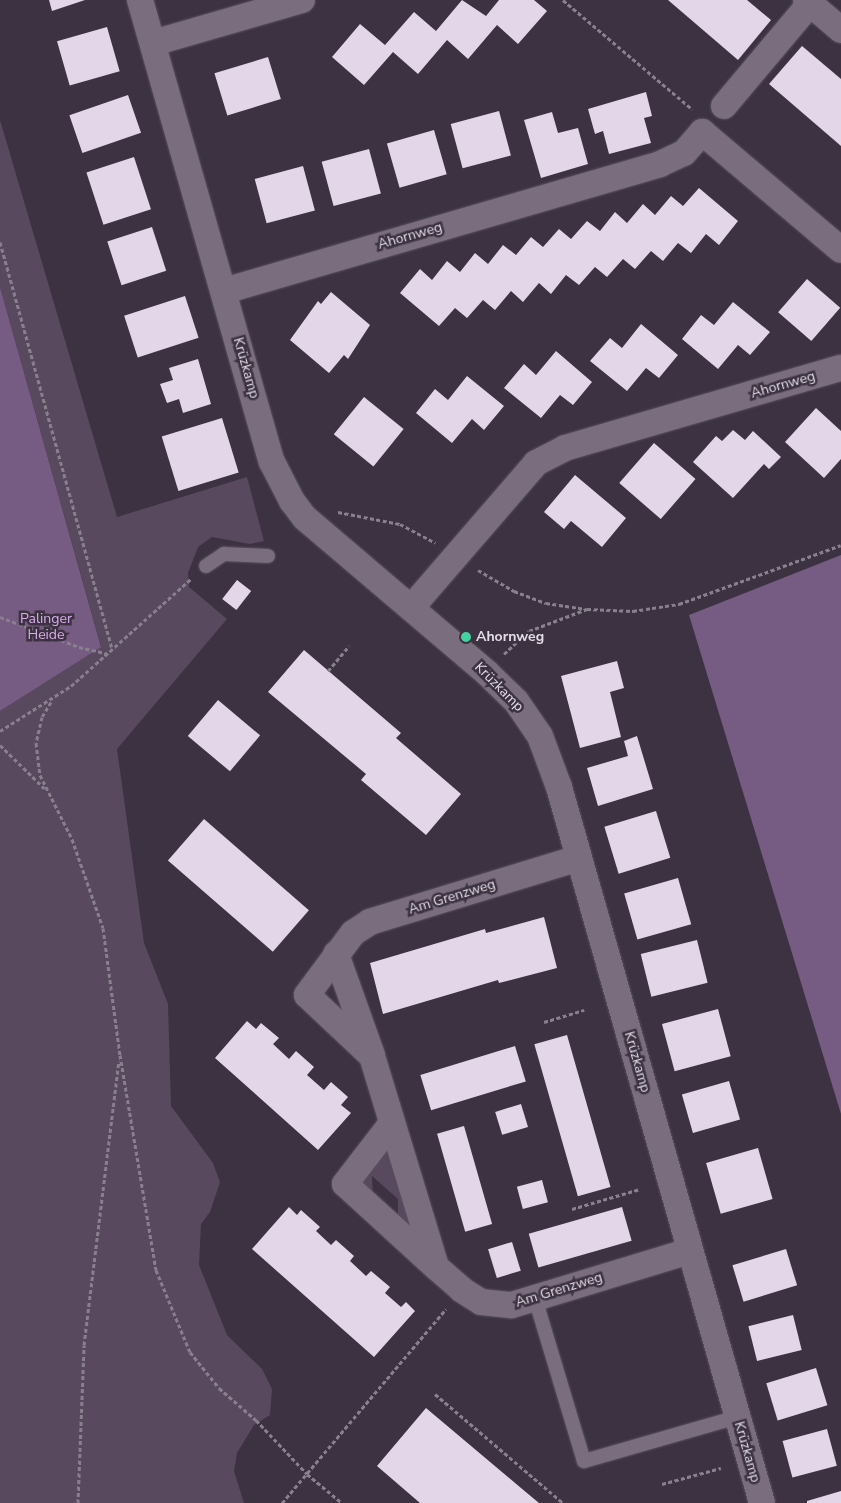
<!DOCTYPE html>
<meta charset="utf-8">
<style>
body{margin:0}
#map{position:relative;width:841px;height:1503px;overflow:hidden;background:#3c3241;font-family:"Nunito Sans",sans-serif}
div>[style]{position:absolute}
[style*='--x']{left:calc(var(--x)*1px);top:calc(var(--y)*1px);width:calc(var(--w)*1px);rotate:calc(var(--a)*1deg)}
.green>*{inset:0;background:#58495f}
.forest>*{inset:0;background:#765b82}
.building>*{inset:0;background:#e3d6e9;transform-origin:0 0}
.path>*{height:3px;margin-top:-1.5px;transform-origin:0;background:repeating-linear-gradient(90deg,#88808c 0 4px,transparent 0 6.5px)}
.roads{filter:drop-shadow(0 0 1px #59505d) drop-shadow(0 0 1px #59505d)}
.lane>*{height:14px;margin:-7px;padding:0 7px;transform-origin:7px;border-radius:7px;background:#796d7e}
.street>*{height:26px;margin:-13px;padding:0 13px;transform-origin:13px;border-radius:13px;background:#796d7e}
.dots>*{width:14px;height:14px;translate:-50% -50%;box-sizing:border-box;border:2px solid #3c3241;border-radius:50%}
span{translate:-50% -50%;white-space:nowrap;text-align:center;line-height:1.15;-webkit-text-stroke:5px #3c3241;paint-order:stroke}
.street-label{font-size:14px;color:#e4dee7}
.park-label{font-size:14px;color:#d9adec}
.poi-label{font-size:14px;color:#e4dee7;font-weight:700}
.left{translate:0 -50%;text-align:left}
</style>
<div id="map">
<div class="green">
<div style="clip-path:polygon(0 120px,117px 517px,247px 477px,264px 541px,250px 544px,212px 537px,198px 547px,188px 573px,189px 587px,227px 619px,117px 749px,144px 943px,168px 1004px,171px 1106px,213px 1163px,220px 1182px,210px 1212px,201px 1224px,199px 1265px,227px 1335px,262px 1369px,272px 1389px,270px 1415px,254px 1425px,237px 1453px,234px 1471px,244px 1503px,0 1503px,0 711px,101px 646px,0 287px)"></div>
<div style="clip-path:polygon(388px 1146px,413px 1228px,398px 1220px,398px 1199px,372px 1176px,373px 1199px,358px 1177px)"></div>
</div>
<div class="forest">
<div style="clip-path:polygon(0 287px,101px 647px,0 711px)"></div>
<div style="clip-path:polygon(841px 555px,841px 1114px,689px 615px)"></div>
</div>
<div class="building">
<div style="clip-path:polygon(49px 0,85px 0,52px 11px)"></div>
<div style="clip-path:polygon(462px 0,486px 16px,499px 0,534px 0,547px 11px,518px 44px,497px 25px,468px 59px,447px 40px,418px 74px,393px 52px,364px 85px,332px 57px,360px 24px,385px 45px,414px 12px,436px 31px)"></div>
<div style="clip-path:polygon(668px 0,747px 0,771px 20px,738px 60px)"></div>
<div style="left:107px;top:27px;width:46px;height:52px;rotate:74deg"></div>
<div style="clip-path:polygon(802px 46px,841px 79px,841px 146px,769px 84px)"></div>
<div style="left:268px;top:57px;width:44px;height:56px;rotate:73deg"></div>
<div style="clip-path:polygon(646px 92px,652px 116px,644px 118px,651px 143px,609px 154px,603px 131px,595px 134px,588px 109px)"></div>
<div style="left:128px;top:95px;width:40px;height:62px;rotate:71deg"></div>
<div style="left:499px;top:111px;width:46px;height:50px;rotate:75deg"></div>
<div style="clip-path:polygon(552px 112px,558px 133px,578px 128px,588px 164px,541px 178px,524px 120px)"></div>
<div style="left:434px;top:130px;width:46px;height:49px;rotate:74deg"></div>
<div style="left:369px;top:149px;width:46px;height:49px;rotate:75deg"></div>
<div style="left:134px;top:157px;width:55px;height:50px;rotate:72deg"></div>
<div style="left:303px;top:166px;width:46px;height:50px;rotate:75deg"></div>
<div style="clip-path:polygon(699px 188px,738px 221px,719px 245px,706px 234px,691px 253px,678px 243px,663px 261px,651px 251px,635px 269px,623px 259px,607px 277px,595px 267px,579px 285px,566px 275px,551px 294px,539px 283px,523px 302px,511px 291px,495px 310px,483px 300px,467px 318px,455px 308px,439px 326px,400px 293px,420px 269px,432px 280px,447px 261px,460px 272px,475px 253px,488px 264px,503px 245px,516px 255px,531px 237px,543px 247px,559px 229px,571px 239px,587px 221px,600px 231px,615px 212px,627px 223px,643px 204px,655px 215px,671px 196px,683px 206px)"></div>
<div style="left:152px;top:227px;width:46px;height:47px;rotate:72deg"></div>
<div style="left:807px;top:279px;width:44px;height:44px;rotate:41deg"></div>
<div style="clip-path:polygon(331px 292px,370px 325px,348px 359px,344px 355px,329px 373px,290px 340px,318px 301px,321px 304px)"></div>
<div style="left:185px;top:296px;width:44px;height:64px;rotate:72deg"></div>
<div style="clip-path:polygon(733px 302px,770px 332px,750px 355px,738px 345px,718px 369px,682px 339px,701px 315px,714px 325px)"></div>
<div style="clip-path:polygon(641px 324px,678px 355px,659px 378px,646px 368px,627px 391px,590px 361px,610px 338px,622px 348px)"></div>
<div style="clip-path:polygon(556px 351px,592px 382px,573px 405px,560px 395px,541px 418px,504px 388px,524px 364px,536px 375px)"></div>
<div style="clip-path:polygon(198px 359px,211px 404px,183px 413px,179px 399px,167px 403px,160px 384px,173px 380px,169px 368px)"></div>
<div style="clip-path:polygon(467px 376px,504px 406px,484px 430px,472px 419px,452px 443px,416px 413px,435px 389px,448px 400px)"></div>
<div style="left:364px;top:397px;width:51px;height:48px;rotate:39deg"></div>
<div style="clip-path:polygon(816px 408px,841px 431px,841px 459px,824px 478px,785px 442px)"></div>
<div style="left:222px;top:418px;width:57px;height:63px;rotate:73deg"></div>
<div style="clip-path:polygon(733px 430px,745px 440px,753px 431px,781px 457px,769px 469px,764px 464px,733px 498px,693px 462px,716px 436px,722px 441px)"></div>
<div style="left:654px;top:443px;width:55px;height:53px;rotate:41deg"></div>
<div style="clip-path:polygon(575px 475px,626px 518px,602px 547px,571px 521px,564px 529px,544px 512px)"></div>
<div style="left:237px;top:580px;width:18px;height:24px;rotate:38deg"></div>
<div style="clip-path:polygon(304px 650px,401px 733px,396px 738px,461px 794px,426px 835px,361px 780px,366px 774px,268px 692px)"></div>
<div style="clip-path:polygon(617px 661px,624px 688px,610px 692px,621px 737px,580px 748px,561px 676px)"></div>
<div style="left:218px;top:700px;width:55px;height:47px;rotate:40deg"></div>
<div style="clip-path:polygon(637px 736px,653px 789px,598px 806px,587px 768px,628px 756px,624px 741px)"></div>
<div style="left:656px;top:811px;width:49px;height:54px;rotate:73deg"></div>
<div style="left:204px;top:819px;width:139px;height:55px;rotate:41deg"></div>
<div style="left:678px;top:878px;width:48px;height:56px;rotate:74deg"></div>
<div style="clip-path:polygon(544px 917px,557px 968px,499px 983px,498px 980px,383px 1014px,370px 963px,485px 929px,486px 933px)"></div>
<div style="left:697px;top:940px;width:44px;height:58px;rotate:76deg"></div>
<div style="left:718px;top:1009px;width:49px;height:58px;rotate:75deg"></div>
<div style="clip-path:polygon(247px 1021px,256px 1029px,261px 1023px,279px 1038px,273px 1044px,289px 1059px,296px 1051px,314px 1067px,307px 1075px,324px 1090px,331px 1082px,348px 1097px,341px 1105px,351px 1113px,318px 1150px,215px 1058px)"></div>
<div style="left:567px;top:1035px;width:158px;height:34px;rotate:74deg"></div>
<div style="left:515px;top:1046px;width:37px;height:99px;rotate:73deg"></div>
<div style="left:729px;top:1081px;width:40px;height:49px;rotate:74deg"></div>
<div style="left:521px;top:1104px;width:24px;height:27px;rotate:73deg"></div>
<div style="left:464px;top:1126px;width:102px;height:28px;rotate:74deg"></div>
<div style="left:758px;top:1148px;width:53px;height:54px;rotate:74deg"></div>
<div style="left:542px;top:1180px;width:23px;height:26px;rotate:75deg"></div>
<div style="clip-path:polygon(289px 1207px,297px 1215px,301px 1210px,310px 1218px,320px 1227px,316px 1231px,331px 1245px,336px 1240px,354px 1256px,350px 1261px,366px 1276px,371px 1271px,390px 1287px,385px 1293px,401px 1307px,406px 1302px,415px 1311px,374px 1357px,252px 1249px)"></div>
<div style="left:622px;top:1207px;width:35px;height:97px;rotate:74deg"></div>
<div style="left:512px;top:1242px;width:30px;height:25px;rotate:73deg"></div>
<div style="left:786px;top:1249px;width:38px;height:56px;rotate:73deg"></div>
<div style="left:793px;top:1315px;width:36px;height:46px;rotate:76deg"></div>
<div style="left:816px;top:1368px;width:39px;height:52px;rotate:73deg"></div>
<div style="clip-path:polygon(426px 1408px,521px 1488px,539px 1503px,420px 1503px,377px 1466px)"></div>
<div style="left:827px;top:1429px;width:38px;height:46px;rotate:75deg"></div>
<div style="clip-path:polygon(841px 1491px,841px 1503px,807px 1503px,807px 1501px)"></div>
</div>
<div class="path">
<div style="--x:563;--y:0;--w:169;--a:40.2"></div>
<div style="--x:0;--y:242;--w:421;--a:74.6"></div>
<div style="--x:338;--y:512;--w:63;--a:11"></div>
<div style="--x:400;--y:524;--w:40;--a:28"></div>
<div style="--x:478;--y:570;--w:42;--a:30.3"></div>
<div style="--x:514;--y:591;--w:34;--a:21"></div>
<div style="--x:546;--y:603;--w:40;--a:8.5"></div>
<div style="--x:0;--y:617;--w:85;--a:20.8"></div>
<div style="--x:79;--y:647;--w:28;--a:13"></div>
<div style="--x:504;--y:654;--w:34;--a:-43"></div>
<div style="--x:529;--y:631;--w:62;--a:-20.8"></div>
<div style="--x:587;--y:609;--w:46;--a:2.5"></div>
<div style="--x:633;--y:611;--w:47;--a:-8.7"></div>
<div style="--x:679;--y:604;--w:172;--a:-20"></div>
<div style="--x:328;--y:671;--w:33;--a:-50"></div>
<div style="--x:51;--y:702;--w:17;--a:121"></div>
<div style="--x:42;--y:717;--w:27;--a:103"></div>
<div style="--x:36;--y:743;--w:32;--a:83"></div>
<div style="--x:40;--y:775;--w:72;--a:63.4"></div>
<div style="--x:72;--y:839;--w:94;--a:70.8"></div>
<div style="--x:103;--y:928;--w:128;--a:82.4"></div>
<div style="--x:120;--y:1055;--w:218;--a:80.5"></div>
<div style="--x:156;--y:1270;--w:89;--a:67.5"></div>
<div style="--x:190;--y:1352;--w:46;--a:51.1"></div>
<div style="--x:219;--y:1388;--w:49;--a:40.9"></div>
<div style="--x:256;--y:1420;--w:74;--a:46.6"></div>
<div style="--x:307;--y:1474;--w:45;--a:39.6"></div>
<div style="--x:0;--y:731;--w:84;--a:-32.4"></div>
<div style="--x:71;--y:686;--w:162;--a:-41.8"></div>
<div style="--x:0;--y:745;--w:62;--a:44.3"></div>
<div style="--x:544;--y:1022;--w:42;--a:-16.7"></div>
<div style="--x:572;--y:1209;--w:71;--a:-16.4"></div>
<div style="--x:435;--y:1394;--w:168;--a:40.4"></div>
<div style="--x:662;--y:1484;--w:61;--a:-15.2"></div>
<div style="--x:78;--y:1503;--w:158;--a:-87.8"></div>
<div style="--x:84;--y:1345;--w:286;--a:-83"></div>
<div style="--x:282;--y:1503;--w:254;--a:-49.8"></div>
</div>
<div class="roads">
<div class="lane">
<div style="--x:206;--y:566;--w:22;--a:-34"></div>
<div style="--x:224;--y:554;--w:44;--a:2.6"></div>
<div style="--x:535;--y:1298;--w:170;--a:73.3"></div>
<div style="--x:584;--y:1461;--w:159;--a:-16"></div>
</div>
<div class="street">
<div style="--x:140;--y:0;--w:480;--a:74.1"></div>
<div style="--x:272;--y:462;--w:44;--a:62.9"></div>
<div style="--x:292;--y:501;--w:21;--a:53"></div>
<div style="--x:305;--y:518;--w:239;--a:40.4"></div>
<div style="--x:487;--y:673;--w:40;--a:44"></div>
<div style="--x:516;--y:701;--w:42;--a:55.6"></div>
<div style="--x:540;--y:736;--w:54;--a:69.6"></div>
<div style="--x:559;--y:787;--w:744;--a:74.17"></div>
<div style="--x:806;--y:0;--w:46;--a:40.6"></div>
<div style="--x:153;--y:43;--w:155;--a:-16.1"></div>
<div style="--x:724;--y:106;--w:138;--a:-50"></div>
<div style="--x:224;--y:291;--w:454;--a:-16.2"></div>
<div style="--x:660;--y:164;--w:26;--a:-25"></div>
<div style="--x:684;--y:153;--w:28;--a:-49"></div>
<div style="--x:702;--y:132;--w:182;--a:40.3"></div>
<div style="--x:411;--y:608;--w:191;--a:-49.2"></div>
<div style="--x:536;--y:463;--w:33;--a:-27"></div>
<div style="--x:565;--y:448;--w:287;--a:-16.2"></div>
<div style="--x:579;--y:858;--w:219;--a:163"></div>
<div style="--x:370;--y:922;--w:20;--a:147"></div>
<div style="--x:353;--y:933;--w:77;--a:126.6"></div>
<div style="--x:307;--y:995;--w:89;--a:43.2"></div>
<div style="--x:372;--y:1056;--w:220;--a:73.1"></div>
<div style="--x:436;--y:1267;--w:35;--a:41"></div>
<div style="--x:462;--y:1290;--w:22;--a:32"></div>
<div style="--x:481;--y:1302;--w:31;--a:6"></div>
<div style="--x:512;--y:1305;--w:186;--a:-16.9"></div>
<div style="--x:336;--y:954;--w:107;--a:70.4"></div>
<div style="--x:392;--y:1123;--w:77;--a:127.6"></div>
<div style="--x:345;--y:1184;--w:123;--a:42.4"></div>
</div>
</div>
<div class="dots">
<div style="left:466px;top:637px;background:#41d4a1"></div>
</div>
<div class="street-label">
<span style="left:410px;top:236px;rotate:-16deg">Ahornweg</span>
<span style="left:246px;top:368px;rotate:74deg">Krüzkamp</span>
<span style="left:783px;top:385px;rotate:-16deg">Ahornweg</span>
<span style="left:499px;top:687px;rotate:45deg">Krüzkamp</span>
<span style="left:452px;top:897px;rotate:-17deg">Am Grenzweg</span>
<span style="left:637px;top:1062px;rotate:74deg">Krüzkamp</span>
<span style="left:559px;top:1290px;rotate:-17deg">Am Grenzweg</span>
<span style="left:747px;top:1452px;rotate:74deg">Krüzkamp</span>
</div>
<div class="park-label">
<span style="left:46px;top:627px">Palinger<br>Heide</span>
</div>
<div class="poi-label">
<span class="left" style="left:476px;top:637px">Ahornweg</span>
</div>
</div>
